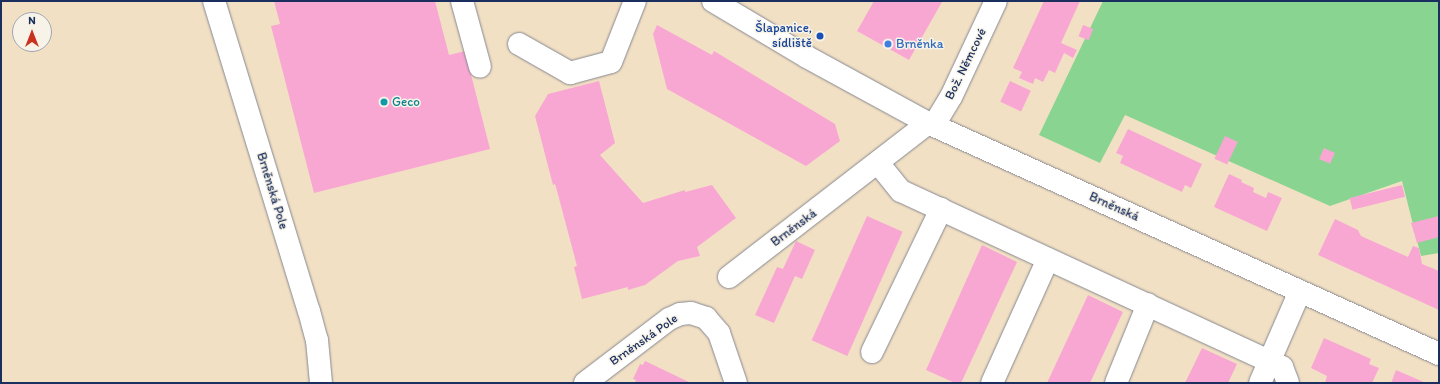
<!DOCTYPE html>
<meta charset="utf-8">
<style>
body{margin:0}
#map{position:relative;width:1440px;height:384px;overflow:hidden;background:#f2e0c4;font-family:Itim,sans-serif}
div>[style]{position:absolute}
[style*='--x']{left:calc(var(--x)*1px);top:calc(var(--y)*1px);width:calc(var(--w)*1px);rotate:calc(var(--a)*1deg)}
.green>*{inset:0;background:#8ad491}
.building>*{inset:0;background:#f8a7d3;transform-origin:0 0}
.roads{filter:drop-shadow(0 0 1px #868891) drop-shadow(0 0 1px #868891)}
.minor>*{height:22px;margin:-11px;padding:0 11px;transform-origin:11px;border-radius:11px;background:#fff}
.dots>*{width:11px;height:11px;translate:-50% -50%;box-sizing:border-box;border:2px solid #f7f3e8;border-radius:50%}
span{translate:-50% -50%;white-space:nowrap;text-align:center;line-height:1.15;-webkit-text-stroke:3px #f7f3e8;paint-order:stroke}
.transit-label{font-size:13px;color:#164399}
.right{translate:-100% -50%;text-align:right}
.shop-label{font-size:13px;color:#366cbe}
.left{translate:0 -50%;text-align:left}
.street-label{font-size:13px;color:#1b2f5e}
.culture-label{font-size:13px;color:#0d838f}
.frame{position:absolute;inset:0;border:2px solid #1b2f5e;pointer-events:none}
.north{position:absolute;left:12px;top:12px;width:40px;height:40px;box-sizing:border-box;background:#f7f3e8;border:1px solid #9fa5b1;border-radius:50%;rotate:0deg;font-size:11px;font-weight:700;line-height:16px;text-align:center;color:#1b2f5e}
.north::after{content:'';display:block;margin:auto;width:14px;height:18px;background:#c8321e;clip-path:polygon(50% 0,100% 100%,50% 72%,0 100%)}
</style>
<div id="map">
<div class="green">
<div style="clip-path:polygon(1103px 1px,1439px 1px,1439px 253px,1421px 256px,1402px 181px,1330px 206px,1125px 115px,1100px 163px,1039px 135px)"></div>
</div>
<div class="building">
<div style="clip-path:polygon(274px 1px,435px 1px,449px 55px,465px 51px,490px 149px,314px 193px,271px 26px,280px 24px)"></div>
<div style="clip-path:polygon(874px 1px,939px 1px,942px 2px,909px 60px,857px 31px)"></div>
<div style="clip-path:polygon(1044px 1px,1080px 1px,1061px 43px,1077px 50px,1073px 58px,1064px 53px,1055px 73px,1049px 70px,1043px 82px,1035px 78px,1033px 84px,1019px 78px,1022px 72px,1013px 68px)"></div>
<div style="clip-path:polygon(657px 25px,712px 55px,714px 51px,835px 124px,840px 141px,806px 166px,667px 89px,653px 34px)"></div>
<div style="left:1083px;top:25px;width:11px;height:12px;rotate:22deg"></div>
<div style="clip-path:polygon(599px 81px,615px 143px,600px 155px,643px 203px,685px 190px,685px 192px,712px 185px,736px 218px,697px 247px,700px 256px,678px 261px,645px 285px,628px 290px,628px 287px,582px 299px,574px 267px,577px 266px,556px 187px,555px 184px,553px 185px,535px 116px,548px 94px)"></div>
<div style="left:1010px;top:81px;width:23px;height:23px;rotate:25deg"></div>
<div style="clip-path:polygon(1128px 129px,1202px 164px,1191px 188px,1185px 185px,1182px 192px,1120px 163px,1123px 156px,1116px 153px)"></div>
<div style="left:1225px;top:136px;width:14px;height:25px;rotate:25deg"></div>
<div style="left:1324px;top:148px;width:12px;height:12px;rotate:24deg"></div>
<div style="clip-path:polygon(1229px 174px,1242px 180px,1241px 182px,1254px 188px,1253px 192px,1266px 198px,1268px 192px,1282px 198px,1267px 231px,1214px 207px)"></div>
<div style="left:1402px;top:185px;width:12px;height:54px;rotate:76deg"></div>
<div style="left:867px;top:216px;width:39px;height:136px;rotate:24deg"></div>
<div style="clip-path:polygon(1439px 216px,1439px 237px,1417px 243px,1411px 223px)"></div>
<div style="clip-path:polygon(1335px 219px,1358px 230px,1361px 236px,1408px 257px,1413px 246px,1419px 248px,1422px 264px,1439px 271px,1439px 310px,1318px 255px)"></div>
<div style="clip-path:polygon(796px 241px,815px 250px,802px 279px,795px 276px,774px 323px,755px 315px,777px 267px,783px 269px)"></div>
<div style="clip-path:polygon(982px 245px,1017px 262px,961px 383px,955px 383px,926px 370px)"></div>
<div style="clip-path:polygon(1088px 295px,1123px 312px,1090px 383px,1047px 383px)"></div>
<div style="clip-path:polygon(1324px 338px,1371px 359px,1369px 364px,1379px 368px,1372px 383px,1325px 383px,1327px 376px,1311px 368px)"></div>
<div style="clip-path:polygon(1202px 348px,1237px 364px,1228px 383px,1185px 383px)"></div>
<div style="clip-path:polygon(645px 361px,691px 383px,635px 383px,636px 380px,633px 379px,640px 364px,643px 365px)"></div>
<div style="clip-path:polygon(1396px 370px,1426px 383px,1391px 383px)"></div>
</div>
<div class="roads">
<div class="minor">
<div style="--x:214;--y:1;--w:324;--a:73"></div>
<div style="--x:309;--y:311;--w:30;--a:75"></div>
<div style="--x:317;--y:340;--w:43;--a:84.7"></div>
<div style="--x:462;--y:1;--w:68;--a:74.7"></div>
<div style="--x:713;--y:1;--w:109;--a:30.8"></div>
<div style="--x:807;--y:57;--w:138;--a:28.6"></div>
<div style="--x:928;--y:123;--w:561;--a:24.33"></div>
<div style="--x:519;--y:44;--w:59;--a:29.6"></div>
<div style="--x:570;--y:73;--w:42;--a:-15"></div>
<div style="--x:611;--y:62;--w:66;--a:-68.5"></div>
<div style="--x:934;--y:125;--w:33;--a:-59"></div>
<div style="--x:951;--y:97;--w:106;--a:-64.9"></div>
<div style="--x:878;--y:163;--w:36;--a:51"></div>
<div style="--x:901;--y:191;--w:420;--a:24.8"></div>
<div style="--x:1282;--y:367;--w:17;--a:69"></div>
<div style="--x:729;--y:277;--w:252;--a:-37.7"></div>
<div style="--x:872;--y:352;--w:159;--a:-64.2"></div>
<div style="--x:585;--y:383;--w:106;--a:-37.3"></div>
<div style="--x:669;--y:319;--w:12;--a:-24"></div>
<div style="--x:680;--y:314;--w:11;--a:-5"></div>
<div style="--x:691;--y:313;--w:16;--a:18"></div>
<div style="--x:706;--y:318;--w:20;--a:49"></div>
<div style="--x:719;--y:333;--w:53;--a:71.2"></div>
<div style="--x:992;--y:383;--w:136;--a:-65.7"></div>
<div style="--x:1116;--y:383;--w:85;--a:-67.9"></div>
<div style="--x:1260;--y:383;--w:100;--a:-66.5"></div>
</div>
</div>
<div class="dots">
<div style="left:820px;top:36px;background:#1a4fb4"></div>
<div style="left:888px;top:44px;background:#3f7fe0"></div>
<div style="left:384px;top:102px;background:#0f9aa8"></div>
</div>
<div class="transit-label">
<span class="right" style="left:812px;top:36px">Šlapanice,<br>sídliště</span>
</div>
<div class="shop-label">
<span class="left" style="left:896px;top:44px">Brněnka</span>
</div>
<div class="street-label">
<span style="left:966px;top:64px;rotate:-64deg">Bož. Němcové</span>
<span style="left:272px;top:191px;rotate:73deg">Brněnská Pole</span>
<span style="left:1114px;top:207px;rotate:24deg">Brněnská</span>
<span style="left:794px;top:228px;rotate:-37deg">Brněnská</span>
<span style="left:644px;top:340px;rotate:-35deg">Brněnská Pole</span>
</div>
<div class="culture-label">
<span class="left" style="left:392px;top:102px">Geco</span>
</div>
<div class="frame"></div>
<div class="north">N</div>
</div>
